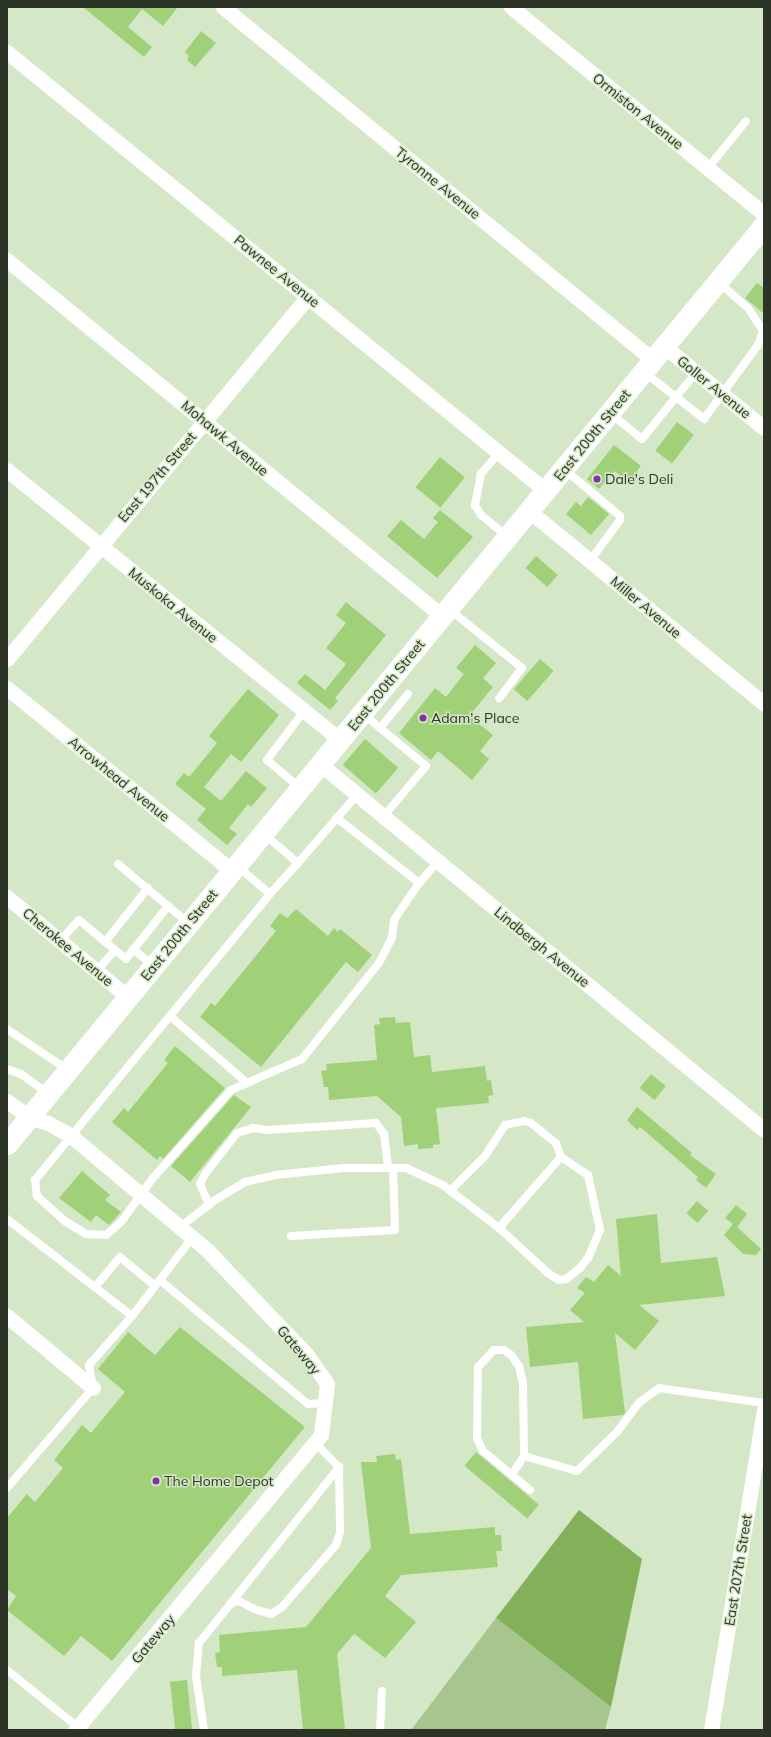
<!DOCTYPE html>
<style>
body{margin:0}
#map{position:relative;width:771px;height:1737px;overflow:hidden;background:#d4e7c7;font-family:Mulish,sans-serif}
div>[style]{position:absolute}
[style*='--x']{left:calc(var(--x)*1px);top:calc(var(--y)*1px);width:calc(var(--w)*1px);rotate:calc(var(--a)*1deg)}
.green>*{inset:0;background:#a7c68e}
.forest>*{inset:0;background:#82b159}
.building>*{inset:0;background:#a0d178;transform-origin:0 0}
.lane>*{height:8px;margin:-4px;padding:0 4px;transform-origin:4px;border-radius:4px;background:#fff}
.street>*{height:15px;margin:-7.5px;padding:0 7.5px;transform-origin:7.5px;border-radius:7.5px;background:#fff}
.secondary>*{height:21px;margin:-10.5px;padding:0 10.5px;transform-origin:10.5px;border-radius:10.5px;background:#fff}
.dots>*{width:11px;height:11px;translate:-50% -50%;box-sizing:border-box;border:2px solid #d4e7c7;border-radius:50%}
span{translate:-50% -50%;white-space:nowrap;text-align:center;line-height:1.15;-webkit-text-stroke:3px #d4e7c7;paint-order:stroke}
.street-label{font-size:14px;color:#2c3327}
.poi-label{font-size:14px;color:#2c3327}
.left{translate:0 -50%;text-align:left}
.frame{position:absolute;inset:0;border:8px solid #2c3327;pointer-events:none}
</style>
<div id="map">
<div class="green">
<div style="clip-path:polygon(496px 1618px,611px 1707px,605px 1730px,411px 1730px)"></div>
</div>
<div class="forest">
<div style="clip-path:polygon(579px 1510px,642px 1559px,611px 1707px,496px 1618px)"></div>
</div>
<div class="building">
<div style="clip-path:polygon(83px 7px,178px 7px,163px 26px,142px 9px,128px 27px,152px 47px,144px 57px)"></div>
<div style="clip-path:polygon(201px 31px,216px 43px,195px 67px,187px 60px,189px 56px,185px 52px)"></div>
<div style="clip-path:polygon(757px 283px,764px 288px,764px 314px,745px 298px)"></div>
<div style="left:677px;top:422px;width:21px;height:36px;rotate:37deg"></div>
<div style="clip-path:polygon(614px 445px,641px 466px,636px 472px,639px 475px,632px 484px,614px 471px,599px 489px,587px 479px)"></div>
<div style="left:440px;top:457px;width:32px;height:39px;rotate:39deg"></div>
<div style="clip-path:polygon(588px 497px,609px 514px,591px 535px,566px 514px,576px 502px,581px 506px)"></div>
<div style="clip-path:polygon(440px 510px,473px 537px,437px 578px,387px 536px,401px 520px,424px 539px,438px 522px,433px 518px)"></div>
<div style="left:536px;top:556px;width:29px;height:16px;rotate:41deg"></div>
<div style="clip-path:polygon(346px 602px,386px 635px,335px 698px,338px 701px,330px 710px,297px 683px,305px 674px,325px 690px,346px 664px,326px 648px,346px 623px,336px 615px)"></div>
<div style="clip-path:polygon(475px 645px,496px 663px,483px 678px,493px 687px,469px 716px,493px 735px,480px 751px,489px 759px,472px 780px,438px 751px,431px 760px,399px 733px,435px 688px,446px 697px,464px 674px,456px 668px)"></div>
<div style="left:540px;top:659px;width:18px;height:40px;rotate:41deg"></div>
<div style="clip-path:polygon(248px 689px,279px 715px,241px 762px,231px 754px,204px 787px,221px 801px,246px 771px,267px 788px,251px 807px,248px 804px,229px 828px,237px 834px,227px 845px,197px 820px,206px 809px,175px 784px,184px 773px,189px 777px,217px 743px,209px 736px)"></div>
<div style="left:365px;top:739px;width:44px;height:34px;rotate:41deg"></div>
<div style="clip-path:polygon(296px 909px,328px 936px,334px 928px,338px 932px,340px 929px,372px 955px,358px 972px,346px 962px,261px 1067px,200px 1017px,211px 1003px,215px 1006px,276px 931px,270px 926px,280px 913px,287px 918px)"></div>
<div style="clip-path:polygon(395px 1017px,396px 1023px,410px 1022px,414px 1057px,430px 1055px,432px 1072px,485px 1066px,487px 1081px,491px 1080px,493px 1095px,488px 1096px,489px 1103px,436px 1108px,440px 1144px,433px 1145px,433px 1148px,418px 1149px,418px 1144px,404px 1146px,401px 1117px,377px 1096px,329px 1100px,328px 1087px,324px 1087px,321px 1071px,327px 1070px,326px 1064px,377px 1060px,374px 1025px,380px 1024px,379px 1018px)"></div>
<div style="clip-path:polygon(175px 1046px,225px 1088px,163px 1159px,160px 1156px,157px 1160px,112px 1122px,124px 1108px,128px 1112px,168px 1063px,164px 1060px)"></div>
<div style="left:651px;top:1074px;width:19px;height:18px;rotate:39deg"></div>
<div style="clip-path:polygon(234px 1095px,251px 1107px,190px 1182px,171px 1166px)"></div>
<div style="clip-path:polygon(637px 1107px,692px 1153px,690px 1155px,716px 1174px,706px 1188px,696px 1180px,698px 1177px,668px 1151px,640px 1127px,637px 1130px,627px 1120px)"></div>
<div style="clip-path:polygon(82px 1171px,110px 1195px,105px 1200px,121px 1212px,109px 1225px,96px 1215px,91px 1222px,59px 1198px)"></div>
<div style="left:697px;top:1201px;width:15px;height:16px;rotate:42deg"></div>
<div style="clip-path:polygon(736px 1205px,747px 1214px,737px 1227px,761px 1249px,756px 1255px,743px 1254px,724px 1235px,733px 1224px,725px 1218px)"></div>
<div style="clip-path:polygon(657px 1214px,661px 1263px,717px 1257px,725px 1296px,639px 1305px,659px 1321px,635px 1350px,615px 1333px,625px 1413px,623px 1415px,583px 1419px,578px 1362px,530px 1367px,526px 1327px,584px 1322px,570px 1310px,585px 1293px,577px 1288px,586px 1277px,594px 1282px,608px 1265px,621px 1276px,616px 1219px)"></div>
<div style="clip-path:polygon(180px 1327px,305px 1427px,112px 1661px,81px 1636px,64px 1656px,7px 1610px,16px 1596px,7px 1589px,7px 1518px,27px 1494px,35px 1502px,63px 1468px,54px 1460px,82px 1425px,91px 1433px,125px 1392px,98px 1369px,128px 1332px,155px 1355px)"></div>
<div style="left:476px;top:1452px;width:82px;height:18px;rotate:40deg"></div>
<div style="clip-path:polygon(395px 1454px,396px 1460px,401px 1459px,410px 1534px,495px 1527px,495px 1535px,501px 1535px,502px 1551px,496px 1551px,498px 1567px,401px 1575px,385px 1596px,416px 1622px,385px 1658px,354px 1634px,337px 1654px,345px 1730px,303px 1730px,297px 1670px,222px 1676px,222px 1667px,217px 1667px,215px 1653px,220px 1652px,219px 1635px,306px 1627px,371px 1548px,361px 1462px,377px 1462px,376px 1456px)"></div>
<div style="left:187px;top:1680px;width:50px;height:17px;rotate:84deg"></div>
</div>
<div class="lane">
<div style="--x:708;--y:168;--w:60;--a:-51"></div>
<div style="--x:696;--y:373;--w:31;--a:130"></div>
<div style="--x:676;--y:397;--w:36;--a:38"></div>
<div style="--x:704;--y:419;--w:92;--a:-53.9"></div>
<div style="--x:758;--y:345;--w:15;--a:-70"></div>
<div style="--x:763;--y:331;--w:27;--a:-123"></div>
<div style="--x:748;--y:308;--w:40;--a:-139"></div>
<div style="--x:610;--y:413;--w:41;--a:39.1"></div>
<div style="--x:642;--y:439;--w:54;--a:-51"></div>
<div style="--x:676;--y:397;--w:42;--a:-141.8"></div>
<div style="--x:499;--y:453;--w:28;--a:131"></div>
<div style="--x:481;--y:474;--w:32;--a:101"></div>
<div style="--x:475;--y:505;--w:12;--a:59"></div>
<div style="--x:481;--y:515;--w:33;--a:39"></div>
<div style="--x:564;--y:469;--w:73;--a:40"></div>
<div style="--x:620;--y:516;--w:4;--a:90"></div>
<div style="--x:620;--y:520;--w:51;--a:126.2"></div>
<div style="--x:449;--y:609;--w:94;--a:38.9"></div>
<div style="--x:522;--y:668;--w:38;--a:127"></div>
<div style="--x:362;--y:713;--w:83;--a:39.6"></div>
<div style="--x:426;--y:766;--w:67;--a:130.1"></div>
<div style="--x:380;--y:728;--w:44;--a:-50.5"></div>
<div style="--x:300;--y:788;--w:43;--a:-139.7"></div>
<div style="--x:267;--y:760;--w:61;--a:-52.9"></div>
<div style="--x:337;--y:818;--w:105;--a:38.4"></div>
<div style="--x:419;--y:883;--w:28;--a:-48"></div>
<div style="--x:264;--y:834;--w:45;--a:40.5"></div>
<div style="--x:298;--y:863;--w:42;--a:132.1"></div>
<div style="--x:298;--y:863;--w:90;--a:-49.1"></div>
<div style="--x:118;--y:864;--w:92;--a:40.1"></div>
<div style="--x:237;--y:866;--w:43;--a:40.3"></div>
<div style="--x:270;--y:894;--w:370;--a:129.4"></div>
<div style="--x:35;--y:1180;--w:16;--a:83"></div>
<div style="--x:37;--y:1196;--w:38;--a:42"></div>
<div style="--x:65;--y:1221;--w:25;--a:32"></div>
<div style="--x:86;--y:1234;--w:20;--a:3"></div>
<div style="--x:106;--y:1235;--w:20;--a:-41"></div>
<div style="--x:121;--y:1222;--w:54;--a:-54"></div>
<div style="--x:153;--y:1178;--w:118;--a:-48.4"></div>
<div style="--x:231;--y:1090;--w:77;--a:-23.6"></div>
<div style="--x:302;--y:1059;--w:123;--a:-51.3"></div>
<div style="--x:379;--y:963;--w:29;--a:-63"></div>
<div style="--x:392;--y:937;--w:17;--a:-83"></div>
<div style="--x:394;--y:920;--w:45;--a:-56"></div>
<div style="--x:60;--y:941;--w:28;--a:-48"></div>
<div style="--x:79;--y:920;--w:47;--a:39.8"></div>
<div style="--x:115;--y:950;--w:28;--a:131"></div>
<div style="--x:105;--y:942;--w:69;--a:-51.5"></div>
<div style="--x:133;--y:949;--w:26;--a:39"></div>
<div style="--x:115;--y:950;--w:14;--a:39"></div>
<div style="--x:126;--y:959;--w:68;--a:-51.6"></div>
<div style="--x:170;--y:1016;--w:101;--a:41"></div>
<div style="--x:7;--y:1029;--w:73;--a:33.9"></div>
<div style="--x:7;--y:1069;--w:15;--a:20"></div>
<div style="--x:21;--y:1074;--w:32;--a:36"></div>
<div style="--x:450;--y:1191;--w:49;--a:-45"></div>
<div style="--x:485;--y:1156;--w:37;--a:-57"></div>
<div style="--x:505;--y:1125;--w:19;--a:-12"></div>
<div style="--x:524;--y:1121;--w:7;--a:16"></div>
<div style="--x:531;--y:1123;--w:32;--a:39"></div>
<div style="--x:556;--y:1143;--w:15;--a:70"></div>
<div style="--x:209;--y:1205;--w:23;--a:-113"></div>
<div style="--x:200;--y:1184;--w:11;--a:-63"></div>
<div style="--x:205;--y:1174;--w:52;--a:-52"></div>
<div style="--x:237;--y:1133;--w:17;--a:-17"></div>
<div style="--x:253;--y:1128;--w:15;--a:8"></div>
<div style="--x:268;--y:1130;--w:108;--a:-3.7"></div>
<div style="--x:376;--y:1123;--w:14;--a:54"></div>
<div style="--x:384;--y:1134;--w:34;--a:83"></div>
<div style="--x:7;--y:1219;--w:158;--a:37.8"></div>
<div style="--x:180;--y:1227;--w:44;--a:-37.6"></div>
<div style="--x:215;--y:1200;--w:35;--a:-31"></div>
<div style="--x:245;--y:1182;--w:31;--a:-13"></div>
<div style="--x:275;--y:1175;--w:69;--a:-5.8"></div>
<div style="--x:344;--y:1168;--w:62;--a:0"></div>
<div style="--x:406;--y:1168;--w:41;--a:24.7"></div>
<div style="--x:443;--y:1185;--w:71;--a:37.5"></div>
<div style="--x:499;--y:1228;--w:94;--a:-48.9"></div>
<div style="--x:561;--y:1157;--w:32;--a:34"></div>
<div style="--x:588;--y:1175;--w:56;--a:77.7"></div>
<div style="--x:600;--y:1230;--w:30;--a:113"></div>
<div style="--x:588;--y:1258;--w:13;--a:129"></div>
<div style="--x:580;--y:1268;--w:18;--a:142"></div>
<div style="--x:566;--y:1279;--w:7;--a:172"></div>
<div style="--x:559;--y:1280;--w:13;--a:-148"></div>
<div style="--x:548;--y:1273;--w:67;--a:-137.4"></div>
<div style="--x:291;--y:1236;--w:104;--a:-3.3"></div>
<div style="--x:395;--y:1230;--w:62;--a:-91.8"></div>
<div style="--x:160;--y:1280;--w:193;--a:40"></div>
<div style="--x:308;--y:1404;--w:17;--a:-3"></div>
<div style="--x:95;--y:1287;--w:39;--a:-50"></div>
<div style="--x:120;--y:1257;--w:45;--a:39.6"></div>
<div style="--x:512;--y:1474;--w:22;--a:-56"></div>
<div style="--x:7;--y:1488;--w:132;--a:-49.3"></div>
<div style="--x:93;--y:1388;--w:23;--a:-100"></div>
<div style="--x:89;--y:1365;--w:65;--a:-48.7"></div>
<div style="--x:132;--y:1316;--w:98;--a:-52.4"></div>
<div style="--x:530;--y:1490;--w:61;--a:-140.3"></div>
<div style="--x:483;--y:1451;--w:14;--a:-115"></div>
<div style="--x:477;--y:1438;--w:71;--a:-89.2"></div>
<div style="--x:478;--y:1367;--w:23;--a:-47"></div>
<div style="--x:494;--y:1350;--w:10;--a:0"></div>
<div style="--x:504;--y:1350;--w:9;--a:36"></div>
<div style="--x:511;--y:1355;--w:14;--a:54"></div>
<div style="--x:519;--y:1366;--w:17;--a:77"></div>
<div style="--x:523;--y:1383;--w:73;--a:89.2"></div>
<div style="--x:524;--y:1456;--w:55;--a:15.8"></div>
<div style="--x:577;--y:1471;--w:56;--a:-44.3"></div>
<div style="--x:617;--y:1432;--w:38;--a:-53"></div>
<div style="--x:640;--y:1402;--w:24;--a:-36"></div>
<div style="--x:659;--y:1388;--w:106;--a:8.1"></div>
<div style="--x:231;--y:1603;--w:174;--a:-51.5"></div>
<div style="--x:7;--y:1670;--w:91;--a:38.8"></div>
<div style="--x:204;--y:1730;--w:55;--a:-98.4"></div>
<div style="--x:196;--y:1676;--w:33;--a:-85"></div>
<div style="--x:199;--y:1643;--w:51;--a:-51.3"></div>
<div style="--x:231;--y:1603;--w:8;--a:-14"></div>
<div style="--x:239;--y:1601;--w:17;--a:28"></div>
<div style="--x:254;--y:1609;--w:18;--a:16"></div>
<div style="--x:271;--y:1614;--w:13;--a:-32"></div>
<div style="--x:282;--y:1607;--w:82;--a:-48.9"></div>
<div style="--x:336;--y:1545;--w:14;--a:-73"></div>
<div style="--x:340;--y:1532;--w:65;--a:-90.9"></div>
<div style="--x:339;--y:1467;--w:34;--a:-135"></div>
<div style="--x:380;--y:1730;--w:39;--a:-87"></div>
</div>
<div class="street">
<div style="--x:223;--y:7;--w:556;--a:39.38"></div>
<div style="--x:511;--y:7;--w:327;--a:39.3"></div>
<div style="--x:7;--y:52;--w:695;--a:39.16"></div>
<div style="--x:7;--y:260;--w:562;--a:39.3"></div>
<div style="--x:664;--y:346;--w:129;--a:39.4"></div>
<div style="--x:7;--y:470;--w:429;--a:39"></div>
<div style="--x:528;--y:510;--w:306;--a:39.4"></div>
<div style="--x:7;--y:659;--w:472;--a:-50.3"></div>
<div style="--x:7;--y:688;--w:290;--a:39.1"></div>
<div style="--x:320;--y:764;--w:575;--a:39.5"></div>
<div style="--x:7;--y:897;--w:157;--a:39.6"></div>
<div style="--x:7;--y:1101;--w:27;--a:36"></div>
<div style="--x:29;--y:1117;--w:20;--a:18"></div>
<div style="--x:48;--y:1123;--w:25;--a:29"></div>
<div style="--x:70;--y:1135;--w:180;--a:40"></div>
<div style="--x:208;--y:1251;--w:144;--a:46.4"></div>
<div style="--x:307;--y:1355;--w:35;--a:55"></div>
<div style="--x:327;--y:1384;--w:51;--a:96.7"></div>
<div style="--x:321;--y:1435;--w:384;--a:129.8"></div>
<div style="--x:7;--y:1316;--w:112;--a:39.9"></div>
<div style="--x:711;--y:1730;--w:324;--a:-80.6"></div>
</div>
<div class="secondary">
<div style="--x:7;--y:1144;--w:1191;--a:-50.52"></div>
</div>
<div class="dots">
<div style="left:597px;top:479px;background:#7f33a5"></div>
<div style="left:423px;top:718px;background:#7f33a5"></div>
<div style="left:156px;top:1481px;background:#7f33a5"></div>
</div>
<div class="street-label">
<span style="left:638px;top:111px;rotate:39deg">Ormiston Avenue</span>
<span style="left:438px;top:183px;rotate:39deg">Tyronne Avenue</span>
<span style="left:277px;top:271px;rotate:39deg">Pawnee Avenue</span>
<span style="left:714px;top:387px;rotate:39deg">Goller Avenue</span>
<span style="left:592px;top:435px;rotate:-51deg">East 200th Street</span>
<span style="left:225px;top:438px;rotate:40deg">Mohawk Avenue</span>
<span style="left:157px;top:477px;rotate:-50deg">East 197th Street</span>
<span style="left:173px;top:605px;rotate:39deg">Muskoka Avenue</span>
<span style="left:646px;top:607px;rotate:40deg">Miller Avenue</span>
<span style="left:386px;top:685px;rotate:-51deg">East 200th Street</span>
<span style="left:119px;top:779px;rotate:39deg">Arrowhead Avenue</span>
<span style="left:179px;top:935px;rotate:-51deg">East 200th Street</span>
<span style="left:68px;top:947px;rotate:40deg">Cherokee Avenue</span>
<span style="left:542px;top:947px;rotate:39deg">Lindbergh Avenue</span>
<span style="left:299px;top:1350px;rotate:50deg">Gateway</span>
<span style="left:738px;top:1570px;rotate:-81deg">East 207th Street</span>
<span style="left:153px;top:1639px;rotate:-50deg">Gateway</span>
</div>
<div class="poi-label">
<span class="left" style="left:605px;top:479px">Dale's Deli</span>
<span class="left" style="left:431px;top:718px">Adam's Place</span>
<span class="left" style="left:164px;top:1481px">The Home Depot</span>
</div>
<div class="frame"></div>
</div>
